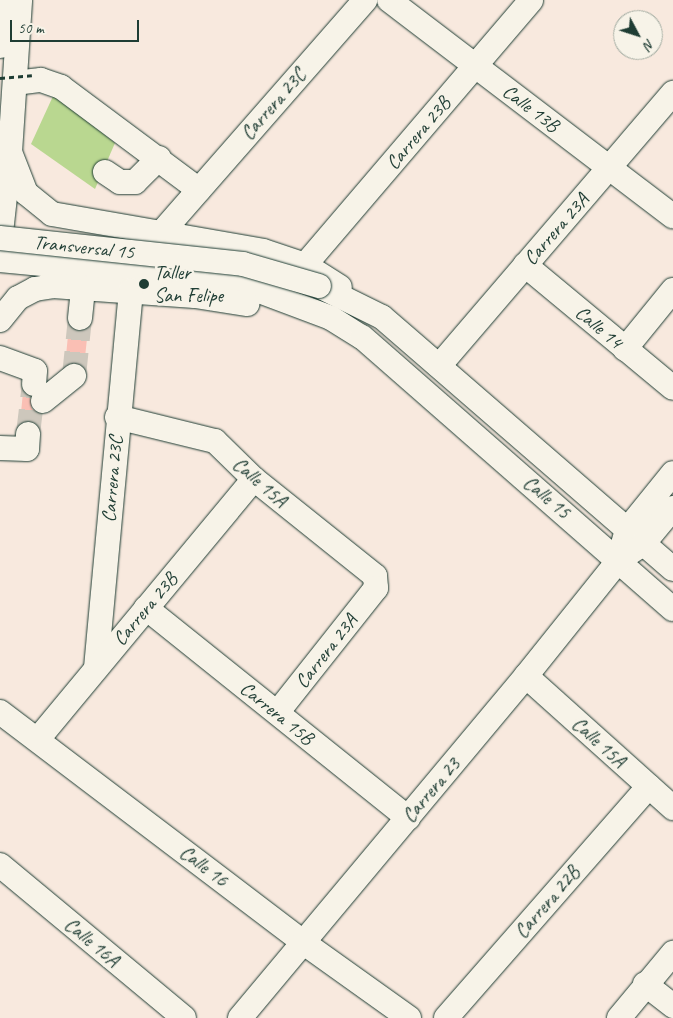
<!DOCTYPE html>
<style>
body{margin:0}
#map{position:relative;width:673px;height:1018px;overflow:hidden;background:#f8e9de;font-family:Caveat,sans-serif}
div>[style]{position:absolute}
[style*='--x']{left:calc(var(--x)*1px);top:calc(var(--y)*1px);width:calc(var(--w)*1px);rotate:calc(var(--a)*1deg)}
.green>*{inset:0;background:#b9d790}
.building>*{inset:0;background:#fabfb4}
.minor-tunnel>*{height:24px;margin-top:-12px;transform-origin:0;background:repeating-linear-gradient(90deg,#cdc7bc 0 24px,transparent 0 36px)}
.roads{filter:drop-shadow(0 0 1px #1f3d34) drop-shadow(0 0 1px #1f3d34)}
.minor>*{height:24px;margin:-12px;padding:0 12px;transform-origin:12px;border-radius:12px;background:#f7f3e8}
.major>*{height:28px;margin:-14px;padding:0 14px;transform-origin:14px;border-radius:14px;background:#f7f3e8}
.path-bridge>*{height:3px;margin-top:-1.5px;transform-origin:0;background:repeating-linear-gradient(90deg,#1f3d34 0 5px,transparent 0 9px)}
.bridges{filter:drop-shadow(0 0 1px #1f3d34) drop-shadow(0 0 1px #1f3d34)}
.minor-bridge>*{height:24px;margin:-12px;padding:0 12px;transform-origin:12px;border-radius:12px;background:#f7f3e8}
.dots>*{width:14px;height:14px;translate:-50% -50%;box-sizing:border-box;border:2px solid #f7f3e8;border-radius:50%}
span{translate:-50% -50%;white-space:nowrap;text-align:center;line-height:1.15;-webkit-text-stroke:5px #f7f3e8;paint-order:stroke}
.street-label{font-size:20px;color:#1f3d34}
.poi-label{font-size:20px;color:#1f3d34}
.left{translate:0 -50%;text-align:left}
.north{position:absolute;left:613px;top:10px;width:50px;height:50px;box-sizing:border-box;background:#f7f3e8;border:1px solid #a1aaa0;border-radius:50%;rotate:130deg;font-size:14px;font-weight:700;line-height:20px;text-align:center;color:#1f3d34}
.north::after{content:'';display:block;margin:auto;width:18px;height:22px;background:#1f3d34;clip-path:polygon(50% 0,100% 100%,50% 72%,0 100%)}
.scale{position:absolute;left:10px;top:20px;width:129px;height:22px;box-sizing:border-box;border:2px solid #1f3d34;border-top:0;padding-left:6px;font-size:15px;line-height:18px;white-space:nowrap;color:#1f3d34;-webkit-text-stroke:4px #f7f3e8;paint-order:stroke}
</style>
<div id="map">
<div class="green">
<div style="clip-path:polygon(54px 94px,115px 143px,95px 189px,31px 144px)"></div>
</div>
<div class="building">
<div style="clip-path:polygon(69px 325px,78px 332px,88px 329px,84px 367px,72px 362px,65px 366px)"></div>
<div style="clip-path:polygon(23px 392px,30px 397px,32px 409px,41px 414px,40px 427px,29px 420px,20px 423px)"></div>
</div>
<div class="minor-tunnel">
<div style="--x:74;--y:376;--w:58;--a:-84.1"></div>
<div style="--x:28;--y:434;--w:50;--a:-83.2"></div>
</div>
<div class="roads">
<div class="minor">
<div style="--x:389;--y:0;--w:357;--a:37.3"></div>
<div style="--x:15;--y:83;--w:26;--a:-7"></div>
<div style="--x:41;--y:80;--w:21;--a:19"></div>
<div style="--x:61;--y:87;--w:172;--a:36.7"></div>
<div style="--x:10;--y:152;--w:44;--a:68.7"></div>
<div style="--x:26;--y:193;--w:33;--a:39"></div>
<div style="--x:52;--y:214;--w:214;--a:9.9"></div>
<div style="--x:263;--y:251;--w:44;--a:18.4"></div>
<div style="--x:305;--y:265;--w:41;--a:32.2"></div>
<div style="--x:105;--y:172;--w:18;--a:34"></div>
<div style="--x:120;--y:182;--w:15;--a:0"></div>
<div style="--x:135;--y:182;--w:34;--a:-45"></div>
<div style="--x:163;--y:231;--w:307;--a:-48.8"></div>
<div style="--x:0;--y:242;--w:91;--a:-83.7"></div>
<div style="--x:10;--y:152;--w:152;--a:-86.2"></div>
<div style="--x:0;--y:260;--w:212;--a:5.4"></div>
<div style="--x:211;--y:280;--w:52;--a:13.2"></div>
<div style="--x:262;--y:292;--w:74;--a:20.6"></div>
<div style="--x:331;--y:318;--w:36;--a:32"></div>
<div style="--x:362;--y:337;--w:413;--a:41.2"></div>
<div style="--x:305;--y:265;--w:348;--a:-49.5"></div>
<div style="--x:525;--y:265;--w:192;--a:39.7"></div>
<div style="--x:319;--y:286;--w:70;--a:26.2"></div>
<div style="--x:382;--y:317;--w:385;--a:40.9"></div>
<div style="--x:80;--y:318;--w:31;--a:-84"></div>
<div style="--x:0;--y:320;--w:28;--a:-51"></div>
<div style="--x:18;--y:298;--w:19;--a:-28"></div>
<div style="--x:35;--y:289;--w:18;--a:-9"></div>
<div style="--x:53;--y:286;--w:142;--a:4"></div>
<div style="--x:195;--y:296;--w:53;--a:8.7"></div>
<div style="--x:625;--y:349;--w:76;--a:-50.9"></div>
<div style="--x:0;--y:358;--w:37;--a:20"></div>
<div style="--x:35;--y:371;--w:13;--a:94"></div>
<div style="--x:439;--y:366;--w:360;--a:-49.4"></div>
<div style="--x:43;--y:401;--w:40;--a:-39"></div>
<div style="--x:117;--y:417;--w:101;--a:13.8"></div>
<div style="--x:215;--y:441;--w:54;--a:44.3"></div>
<div style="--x:254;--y:479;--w:155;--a:38.7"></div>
<div style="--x:375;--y:576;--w:12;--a:85"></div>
<div style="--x:376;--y:588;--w:159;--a:128.4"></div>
<div style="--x:0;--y:448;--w:27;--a:2"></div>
<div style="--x:27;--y:449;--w:15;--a:-86"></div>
<div style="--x:623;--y:544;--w:15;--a:-74"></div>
<div style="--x:627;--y:530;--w:73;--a:-51.1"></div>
<div style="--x:146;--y:608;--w:336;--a:38.7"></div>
<div style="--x:96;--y:668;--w:379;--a:-84.7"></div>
<div style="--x:526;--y:676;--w:198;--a:41.9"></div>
<div style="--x:0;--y:712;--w:382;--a:37.2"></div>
<div style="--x:304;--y:943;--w:129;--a:35.5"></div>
<div style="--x:38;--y:739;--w:338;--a:-50.3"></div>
<div style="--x:0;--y:865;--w:239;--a:39.7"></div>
<div style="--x:645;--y:984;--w:36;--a:38"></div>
<div style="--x:240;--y:1018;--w:446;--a:-50.1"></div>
<div style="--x:526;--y:676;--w:149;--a:-51.3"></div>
<div style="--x:619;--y:560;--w:29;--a:-34"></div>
<div style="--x:643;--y:544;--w:47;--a:-50.2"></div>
<div style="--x:446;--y:1018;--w:308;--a:-48.8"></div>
<div style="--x:619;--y:1018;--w:85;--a:-50.3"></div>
</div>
<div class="major">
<div style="--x:0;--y:44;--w:45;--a:-76"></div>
</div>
</div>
<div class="path-bridge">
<div style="--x:0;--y:78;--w:32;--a:-5"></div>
</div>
<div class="bridges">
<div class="minor-bridge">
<div style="--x:0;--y:238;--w:244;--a:6.1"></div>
<div style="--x:243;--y:264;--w:79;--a:16.1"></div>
</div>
</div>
<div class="dots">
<div style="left:144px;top:284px;background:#1f3d34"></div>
</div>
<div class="street-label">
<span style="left:273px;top:104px;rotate:-49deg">Carrera 23C</span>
<span style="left:531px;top:108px;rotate:37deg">Calle 13B</span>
<span style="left:418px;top:133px;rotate:-50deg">Carrera 23B</span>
<span style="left:556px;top:229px;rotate:-49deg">Carrera 23A</span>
<span style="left:84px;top:247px;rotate:6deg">Transversal 15</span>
<span style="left:599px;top:327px;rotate:40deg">Calle 14</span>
<span style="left:112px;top:479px;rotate:-85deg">Carrera 23C</span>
<span style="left:260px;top:482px;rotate:41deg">Calle 15A</span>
<span style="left:547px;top:497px;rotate:40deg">Calle 15</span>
<span style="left:145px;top:609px;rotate:-50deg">Carrera 23B</span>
<span style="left:326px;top:651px;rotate:-52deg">Carrera 23A</span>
<span style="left:277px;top:713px;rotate:39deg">Carrera 15B</span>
<span style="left:599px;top:742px;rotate:42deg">Calle 15A</span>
<span style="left:431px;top:790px;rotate:-50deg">Carrera 23</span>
<span style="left:204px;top:866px;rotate:37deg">Calle 16</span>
<span style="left:547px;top:902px;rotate:-49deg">Carrera 22B</span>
<span style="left:92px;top:942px;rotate:40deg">Calle 16A</span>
</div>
<div class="poi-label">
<span class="left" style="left:154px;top:284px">Taller<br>San Felipe</span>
</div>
<div class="north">N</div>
<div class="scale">50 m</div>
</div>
